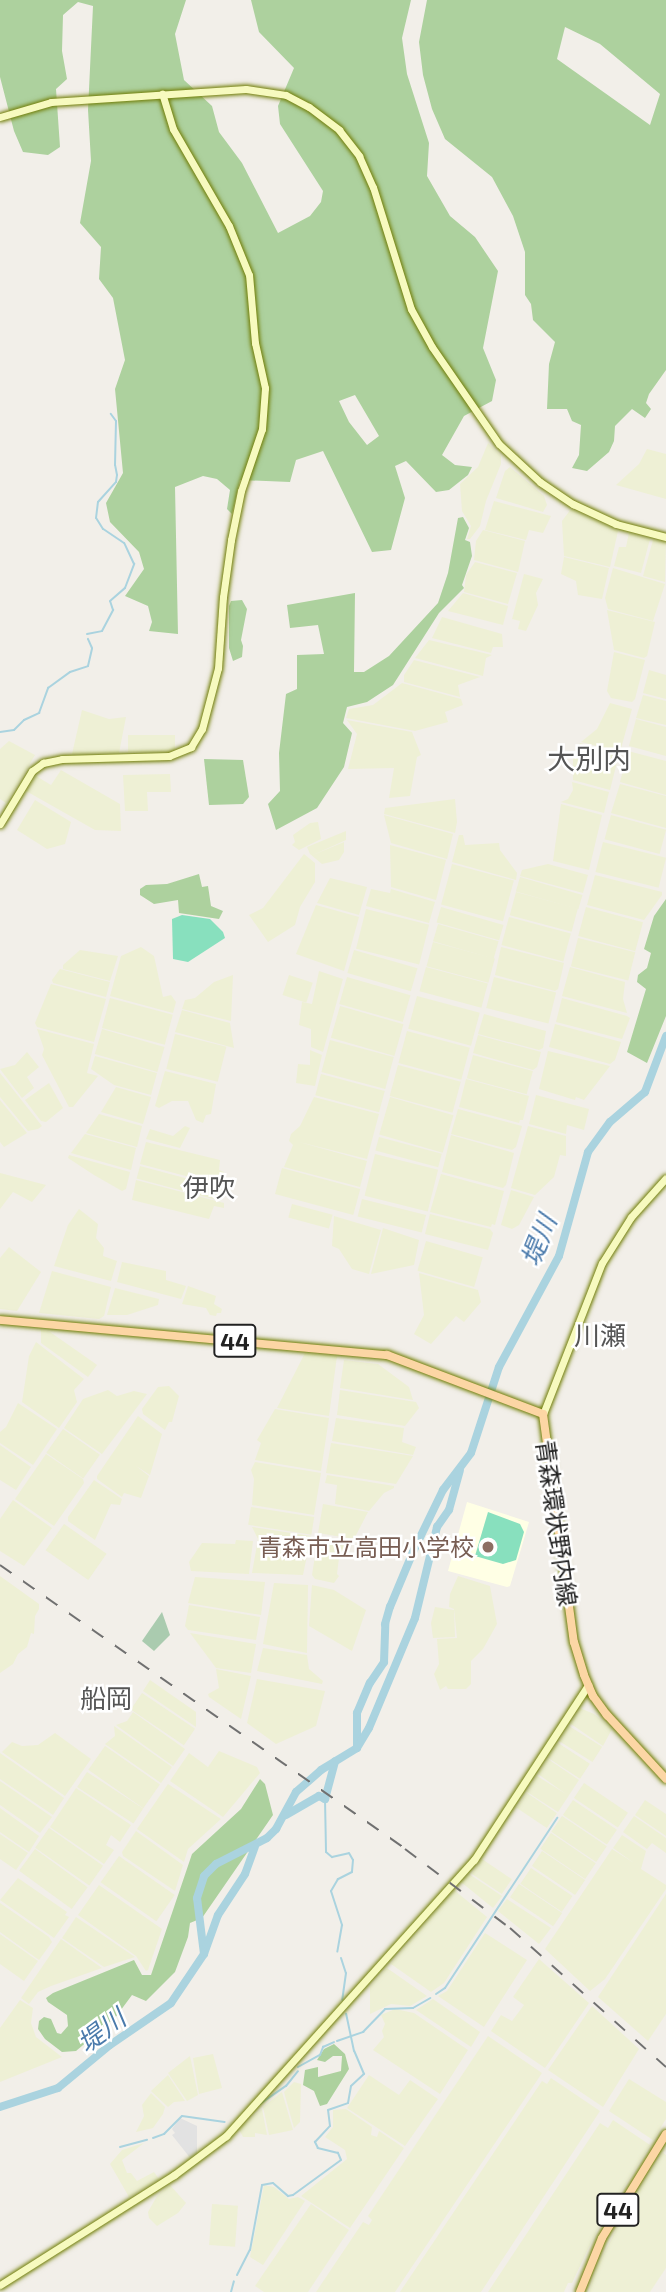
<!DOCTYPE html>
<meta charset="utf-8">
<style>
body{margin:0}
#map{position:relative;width:666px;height:2292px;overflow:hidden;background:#f2efe9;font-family:"Exo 2","Noto Sans JP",sans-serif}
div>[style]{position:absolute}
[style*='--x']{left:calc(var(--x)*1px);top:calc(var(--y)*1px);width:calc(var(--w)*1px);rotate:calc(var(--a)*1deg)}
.education>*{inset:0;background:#ffffe5}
.farmland>*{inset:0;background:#eef0d5;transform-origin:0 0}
.forest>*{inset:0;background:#add19e}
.cemetery>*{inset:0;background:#aacbaf}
.pitch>*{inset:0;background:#88e0be}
.parking>*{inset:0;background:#e2e2e2}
.stream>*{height:2px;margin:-1px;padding:0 1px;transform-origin:1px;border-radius:1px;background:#aad3df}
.river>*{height:8px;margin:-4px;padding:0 4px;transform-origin:4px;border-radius:4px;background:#aad3df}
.roads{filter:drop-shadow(0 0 2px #707d05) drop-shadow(0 0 2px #707d05)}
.secondary>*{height:7px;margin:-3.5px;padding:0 3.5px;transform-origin:3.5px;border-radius:3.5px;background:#f7fabf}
.primary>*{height:8px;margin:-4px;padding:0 4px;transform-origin:4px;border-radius:4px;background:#fcd6a4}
.rail>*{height:2px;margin-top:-1px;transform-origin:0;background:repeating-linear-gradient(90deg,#707070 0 14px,transparent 0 28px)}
.dots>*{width:19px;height:19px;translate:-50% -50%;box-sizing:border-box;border:4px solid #fff;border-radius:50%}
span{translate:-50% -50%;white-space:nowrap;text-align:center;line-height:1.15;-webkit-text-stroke:5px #fff;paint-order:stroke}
.shield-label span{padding:2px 5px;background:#fff;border:2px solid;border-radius:5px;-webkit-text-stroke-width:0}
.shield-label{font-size:23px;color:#222;font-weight:700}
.street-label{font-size:24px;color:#222}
.education-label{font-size:24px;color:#785e54}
.right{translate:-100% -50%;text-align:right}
.neighbourhood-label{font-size:26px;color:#555}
.water-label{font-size:26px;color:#4a7aab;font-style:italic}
.quarter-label{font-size:28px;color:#555}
</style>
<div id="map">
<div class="education">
<div style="clip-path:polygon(467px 1502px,529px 1522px,510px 1586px,507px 1587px,448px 1571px)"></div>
</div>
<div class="farmland">
<div style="clip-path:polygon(488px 443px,501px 456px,501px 464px,486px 501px,480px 526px,470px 539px,467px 539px,471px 526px,462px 511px,460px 484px,478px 467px)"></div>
<div style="clip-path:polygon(647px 449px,666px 454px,666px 499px,616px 485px,639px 464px)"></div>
<div style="clip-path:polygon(510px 467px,544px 496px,547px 505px,543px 512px,496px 498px,505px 471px)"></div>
<div style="clip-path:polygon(494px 501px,551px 516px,543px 533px,529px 530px,526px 540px,485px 530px)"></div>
<div style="clip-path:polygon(571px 509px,618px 531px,610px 567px,564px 556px,562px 521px)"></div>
<div style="clip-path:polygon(483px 530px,525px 541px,518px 572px,474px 560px,476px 541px)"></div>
<div style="clip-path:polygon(629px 533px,650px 539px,641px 573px,614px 566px,619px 547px,626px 547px)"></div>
<div style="clip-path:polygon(653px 540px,666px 542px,665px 582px,643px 576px)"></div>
<div style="clip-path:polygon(564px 557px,609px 568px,602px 599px,578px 595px,576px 581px,561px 574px)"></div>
<div style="clip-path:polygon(475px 562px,517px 573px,508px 604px,464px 592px,466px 575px)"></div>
<div style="clip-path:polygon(613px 568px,665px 584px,653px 621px,608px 609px,605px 598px)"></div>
<div style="clip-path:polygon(524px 574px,543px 579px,536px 593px,538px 605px,526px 631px,518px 629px,520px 621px,512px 619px)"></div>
<div style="clip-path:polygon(463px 593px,508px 606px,503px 625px,448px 611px)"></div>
<div style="clip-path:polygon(607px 610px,655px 622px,647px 656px,644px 658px,614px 650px)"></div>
<div style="clip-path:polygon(442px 617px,502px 634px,503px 647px,493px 647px,491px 653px,432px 638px)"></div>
<div style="clip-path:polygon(429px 640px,492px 655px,486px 658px,483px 676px,415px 658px)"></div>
<div style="clip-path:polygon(614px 652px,645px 660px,635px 699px,632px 702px,611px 698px,607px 691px)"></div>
<div style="clip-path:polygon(414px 660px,480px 677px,458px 685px,460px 697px,404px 682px,404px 675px)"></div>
<div style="clip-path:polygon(649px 670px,666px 675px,666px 699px,643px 693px)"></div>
<div style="clip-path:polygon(402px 683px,461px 699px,463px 705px,445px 712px,448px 722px,415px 731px,346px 718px,349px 709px,373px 705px)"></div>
<div style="clip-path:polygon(643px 695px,666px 701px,666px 725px,636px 718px)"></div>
<div style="clip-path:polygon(610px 703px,632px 709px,620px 752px,581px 742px,597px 729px)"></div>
<div style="clip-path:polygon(82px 710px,109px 719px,126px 717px,119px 753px,72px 754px)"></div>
<div style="clip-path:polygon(636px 719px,666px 727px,666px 756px,629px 746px)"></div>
<div style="clip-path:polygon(347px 720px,412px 732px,421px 755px,417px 757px,410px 796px,389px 798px,394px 768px,348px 769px,357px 734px)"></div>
<div style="left:128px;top:735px;width:47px;height:17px"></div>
<div style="clip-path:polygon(9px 741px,35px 755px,6px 803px,0 799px,0 749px)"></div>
<div style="clip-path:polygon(580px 743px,619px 754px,610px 790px,573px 780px,573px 756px)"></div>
<div style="clip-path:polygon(628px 751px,666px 761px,666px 795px,620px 782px)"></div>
<div style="clip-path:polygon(61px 770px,120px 804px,121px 831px,95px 830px,26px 791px,36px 776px,51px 785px)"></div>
<div style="clip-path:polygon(170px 774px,171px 792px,147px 792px,148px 811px,125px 811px,123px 775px)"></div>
<div style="clip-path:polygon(572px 782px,609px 792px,604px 813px,561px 802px,568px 799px,573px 790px)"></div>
<div style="clip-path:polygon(620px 784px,666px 796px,666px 828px,611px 813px)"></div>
<div style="clip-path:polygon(455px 799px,457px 822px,455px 833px,384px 814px,385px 808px)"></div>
<div style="clip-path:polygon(35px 800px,71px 822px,65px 844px,47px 849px,17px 830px)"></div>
<div style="clip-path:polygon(561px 804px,602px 815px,589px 870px,553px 861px)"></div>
<div style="clip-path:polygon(384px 815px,453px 834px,447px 859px,391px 843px)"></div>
<div style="left:611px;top:815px;width:57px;height:25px;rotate:15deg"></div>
<div style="clip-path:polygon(318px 822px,321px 839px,299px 850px,292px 845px,295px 842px,293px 835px,310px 823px)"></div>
<div style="clip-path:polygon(346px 831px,346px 840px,313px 855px,344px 842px,344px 852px,339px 860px,322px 864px,310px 854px,307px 847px)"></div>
<div style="clip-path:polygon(459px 835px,463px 835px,465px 845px,499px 843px,500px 850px,517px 873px,516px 880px,452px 862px)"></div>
<div style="left:603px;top:842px;width:65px;height:31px;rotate:14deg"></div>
<div style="clip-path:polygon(390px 845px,446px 860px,436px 900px,391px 887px)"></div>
<div style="clip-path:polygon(304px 854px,315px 863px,315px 882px,300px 907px,295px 925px,268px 942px,249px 915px,263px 908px)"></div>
<div style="left:452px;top:864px;width:64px;height:42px;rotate:15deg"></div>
<div style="clip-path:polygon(548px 864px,588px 875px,583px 893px,520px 876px,522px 870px)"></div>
<div style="clip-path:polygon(595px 875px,662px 892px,662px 895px,644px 920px,587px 905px)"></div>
<div style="left:520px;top:877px;width:65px;height:15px;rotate:16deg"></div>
<div style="clip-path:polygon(330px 878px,367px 887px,359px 915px,317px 903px)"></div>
<div style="clip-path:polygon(371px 889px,390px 893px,391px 889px,435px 902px,429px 923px,366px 906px)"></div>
<div style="left:516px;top:892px;width:64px;height:24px;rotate:15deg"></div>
<div style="clip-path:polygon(316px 905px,359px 917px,344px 971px,296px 954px)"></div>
<div style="left:441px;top:907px;width:65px;height:16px;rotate:16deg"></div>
<div style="left:586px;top:907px;width:59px;height:30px;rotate:15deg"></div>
<div style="left:366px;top:909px;width:65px;height:41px;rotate:14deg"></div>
<div style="left:509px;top:917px;width:64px;height:29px;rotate:15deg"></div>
<div style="left:438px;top:924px;width:63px;height:18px;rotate:16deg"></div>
<div style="left:578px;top:938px;width:59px;height:29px;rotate:14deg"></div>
<div style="left:433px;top:942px;width:64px;height:25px;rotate:15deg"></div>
<div style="clip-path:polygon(141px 947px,154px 956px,163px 997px,171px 995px,176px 1002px,173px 1013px,110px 996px,121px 956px)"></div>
<div style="clip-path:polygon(501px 947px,564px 963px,558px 989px,555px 991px,495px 975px)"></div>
<div style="clip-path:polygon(80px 950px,118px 956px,110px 981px,63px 969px,63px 965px)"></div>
<div style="left:354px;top:950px;width:66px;height:24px;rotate:16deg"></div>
<div style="left:426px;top:967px;width:64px;height:25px;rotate:15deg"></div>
<div style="clip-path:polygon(570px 967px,625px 982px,623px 999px,627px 1013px,562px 996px)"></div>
<div style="clip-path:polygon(60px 969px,110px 982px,106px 997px,53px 983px,52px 980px)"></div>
<div style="clip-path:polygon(319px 971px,343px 979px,323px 1052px,311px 1047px,311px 1029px,299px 1025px,302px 1002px,312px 1004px)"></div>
<div style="clip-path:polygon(233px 975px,231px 1021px,182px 1009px,185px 1000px,195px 998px,214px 982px)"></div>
<div style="left:289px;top:975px;width:25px;height:21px;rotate:18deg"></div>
<div style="left:347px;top:977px;width:66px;height:28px;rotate:16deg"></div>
<div style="left:494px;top:977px;width:64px;height:32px;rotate:14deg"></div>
<div style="clip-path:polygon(51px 984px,106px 999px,94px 1042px,37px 1027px,35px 1023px)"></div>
<div style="left:417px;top:996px;width:65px;height:34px;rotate:15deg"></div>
<div style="left:110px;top:998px;width:65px;height:31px;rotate:15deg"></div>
<div style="clip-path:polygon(562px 998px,627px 1016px,630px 1018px,622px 1039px,556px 1022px)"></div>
<div style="left:340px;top:1006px;width:66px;height:33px;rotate:16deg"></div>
<div style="clip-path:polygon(182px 1010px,230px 1023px,234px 1048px,175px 1032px)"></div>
<div style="clip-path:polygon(484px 1014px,546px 1031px,543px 1048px,539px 1050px,478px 1034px)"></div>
<div style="clip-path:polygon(555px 1024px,621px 1042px,615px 1060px,610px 1064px,549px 1047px)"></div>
<div style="clip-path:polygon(37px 1029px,94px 1044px,87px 1073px,98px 1076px,73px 1107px,69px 1107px,42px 1055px,44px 1049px)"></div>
<div style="left:102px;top:1029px;width:65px;height:26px;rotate:16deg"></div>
<div style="left:407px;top:1031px;width:65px;height:33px;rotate:15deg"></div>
<div style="left:175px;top:1034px;width:53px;height:36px;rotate:14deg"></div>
<div style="clip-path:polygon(478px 1035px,541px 1052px,537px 1067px,533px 1070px,473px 1053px)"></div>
<div style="left:330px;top:1040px;width:66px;height:33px;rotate:15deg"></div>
<div style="clip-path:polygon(310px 1050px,322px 1055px,315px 1086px,296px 1083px,298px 1064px,310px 1065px)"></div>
<div style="clip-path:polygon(548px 1051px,610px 1066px,584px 1100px,576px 1097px,575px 1100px,539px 1089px)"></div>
<div style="clip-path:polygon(27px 1052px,39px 1067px,27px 1077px,34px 1088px,22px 1098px,0 1069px,15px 1065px)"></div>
<div style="left:473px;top:1055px;width:62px;height:24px;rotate:15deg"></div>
<div style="clip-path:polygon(95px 1056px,157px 1073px,151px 1095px,114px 1085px,91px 1069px)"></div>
<div style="left:398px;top:1065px;width:65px;height:32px;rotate:15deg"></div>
<div style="clip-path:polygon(165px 1071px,216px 1084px,211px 1114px,206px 1115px,203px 1123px,196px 1120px,188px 1101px,172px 1101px,159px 1108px,155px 1106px)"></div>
<div style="clip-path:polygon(0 1073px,42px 1126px,38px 1129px,28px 1131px,0 1097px)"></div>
<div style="left:321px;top:1074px;width:66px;height:22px;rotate:15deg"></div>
<div style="clip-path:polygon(466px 1079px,529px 1096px,523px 1120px,520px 1120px,519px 1123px,459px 1107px)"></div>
<div style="clip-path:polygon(49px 1083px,63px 1108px,46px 1122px,41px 1121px,25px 1100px)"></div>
<div style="clip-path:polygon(116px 1087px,151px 1097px,143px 1124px,101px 1112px)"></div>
<div style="clip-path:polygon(536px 1095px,589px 1109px,584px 1130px,567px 1125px,566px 1134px,529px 1124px)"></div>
<div style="clip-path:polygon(314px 1097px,379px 1114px,367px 1159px,299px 1142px,367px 1161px,360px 1187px,284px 1167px,293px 1145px,289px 1141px,291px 1134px,300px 1126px)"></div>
<div style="left:390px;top:1097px;width:66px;height:39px;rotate:16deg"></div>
<div style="clip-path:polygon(0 1100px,27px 1133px,4px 1147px,0 1142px)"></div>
<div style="clip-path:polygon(458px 1109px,522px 1126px,516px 1147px,512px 1150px,451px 1134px)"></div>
<div style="clip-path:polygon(99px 1114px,142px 1126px,137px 1147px,86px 1133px)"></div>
<div style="clip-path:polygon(185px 1126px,190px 1128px,180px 1148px,146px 1139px,150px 1129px,173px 1136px)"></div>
<div style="clip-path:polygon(528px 1126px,566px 1136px,566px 1156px,560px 1155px,554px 1177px,535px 1195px,511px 1188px)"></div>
<div style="clip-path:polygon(85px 1134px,136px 1148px,131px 1170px,71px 1153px)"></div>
<div style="clip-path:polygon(451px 1135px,514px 1153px,506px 1185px,503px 1188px,442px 1172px)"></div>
<div style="left:379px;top:1137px;width:65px;height:14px;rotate:15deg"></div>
<div style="clip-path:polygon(146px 1142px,220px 1160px,219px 1170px,224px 1172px,224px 1186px,140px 1164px)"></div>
<div style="left:375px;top:1154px;width:65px;height:43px;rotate:14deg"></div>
<div style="clip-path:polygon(69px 1155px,130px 1172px,126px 1189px,122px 1191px,94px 1175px,68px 1158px)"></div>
<div style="left:140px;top:1166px;width:87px;height:13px;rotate:15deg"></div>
<div style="left:282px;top:1168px;width:81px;height:27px;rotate:15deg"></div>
<div style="clip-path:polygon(0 1173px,46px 1185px,32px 1202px,13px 1192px,0 1209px)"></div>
<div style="clip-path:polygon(441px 1174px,504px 1191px,495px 1225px,492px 1224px,491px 1227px,430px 1212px)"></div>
<div style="clip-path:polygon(136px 1180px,224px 1203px,224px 1208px,214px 1206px,209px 1219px,132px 1200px)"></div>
<div style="clip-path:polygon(511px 1190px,534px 1197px,519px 1225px,512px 1229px,501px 1225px)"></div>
<div style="left:362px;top:1199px;width:66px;height:18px;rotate:14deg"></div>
<div style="left:292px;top:1204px;width:42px;height:14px;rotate:15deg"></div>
<div style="clip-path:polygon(79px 1209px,98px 1224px,96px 1238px,104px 1248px,103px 1256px,117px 1261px,111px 1281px,54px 1266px,68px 1225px)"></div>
<div style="clip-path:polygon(430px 1214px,490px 1229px,493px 1233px,488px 1250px,425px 1234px)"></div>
<div style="clip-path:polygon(334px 1216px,381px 1230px,369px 1274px,352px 1269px,339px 1249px,332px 1246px)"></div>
<div style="clip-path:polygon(383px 1228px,419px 1240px,414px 1265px,371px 1274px)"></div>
<div style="left:426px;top:1241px;width:59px;height:31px;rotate:16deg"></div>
<div style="clip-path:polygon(9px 1247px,41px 1272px,17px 1311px,0 1309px,0 1258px)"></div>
<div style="clip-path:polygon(122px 1262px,166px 1271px,166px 1280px,186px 1286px,181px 1299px,117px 1282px)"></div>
<div style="clip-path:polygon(52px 1271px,111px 1287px,104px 1316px,99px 1319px,39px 1313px)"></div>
<div style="clip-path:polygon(419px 1273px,478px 1290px,481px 1302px,464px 1322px,456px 1316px,431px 1344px,414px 1334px,424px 1315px)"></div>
<div style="clip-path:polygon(188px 1286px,216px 1296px,214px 1304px,222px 1309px,221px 1313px,217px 1313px,216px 1316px,210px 1315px,206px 1308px,182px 1304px)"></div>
<div style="clip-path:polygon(115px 1288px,159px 1299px,158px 1305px,127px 1315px,107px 1315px)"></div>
<div style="clip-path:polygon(41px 1330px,50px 1332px,93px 1362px,97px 1365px,88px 1377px,41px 1343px)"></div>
<div style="clip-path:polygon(36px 1342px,84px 1379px,74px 1390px,77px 1402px,59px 1428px,22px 1402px,29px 1356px)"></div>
<div style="clip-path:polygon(305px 1353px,337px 1356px,329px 1416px,277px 1408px)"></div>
<div style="clip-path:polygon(344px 1360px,378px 1364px,409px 1387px,413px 1400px,340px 1388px)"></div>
<div style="clip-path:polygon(169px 1386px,179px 1396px,172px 1422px,169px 1422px,165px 1430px,143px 1414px,142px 1409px,158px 1387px)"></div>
<div style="clip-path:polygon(108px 1390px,117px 1396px,134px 1391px,147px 1394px,102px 1454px,64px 1428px,83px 1399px)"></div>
<div style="clip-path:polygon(340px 1390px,416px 1402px,419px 1408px,405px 1426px,337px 1415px)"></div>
<div style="clip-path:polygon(18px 1403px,57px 1429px,33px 1465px,0 1443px,0 1432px,6px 1427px)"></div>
<div style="clip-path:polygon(275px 1409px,329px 1418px,321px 1471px,255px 1460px,261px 1443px,257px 1440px)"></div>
<div style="clip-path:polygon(138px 1416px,162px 1434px,150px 1475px,136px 1466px,149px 1476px,141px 1498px,124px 1493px,122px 1497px,97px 1479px,97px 1476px)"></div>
<div style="clip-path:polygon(336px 1418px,404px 1428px,402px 1442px,416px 1447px,413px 1455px,332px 1441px)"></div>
<div style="left:63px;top:1429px;width:45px;height:29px;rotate:35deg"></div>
<div style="clip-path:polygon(331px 1443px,413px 1456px,396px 1484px,326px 1473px)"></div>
<div style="clip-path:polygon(0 1445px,31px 1467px,16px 1490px,0 1480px)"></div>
<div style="clip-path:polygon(46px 1454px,83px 1479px,84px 1483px,54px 1526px,15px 1499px)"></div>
<div style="clip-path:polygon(255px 1462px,321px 1473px,314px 1515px,252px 1505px,254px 1479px,251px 1470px)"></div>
<div style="clip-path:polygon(327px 1475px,394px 1486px,394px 1488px,384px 1493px,369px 1511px,335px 1504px,337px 1485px,325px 1483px)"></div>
<div style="clip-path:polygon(94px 1480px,122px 1499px,120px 1505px,111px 1504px,95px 1540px,68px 1521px,68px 1517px)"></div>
<div style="clip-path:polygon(13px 1500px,52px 1528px,24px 1566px,0 1551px,0 1519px)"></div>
<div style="clip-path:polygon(323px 1504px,368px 1512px,354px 1539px,318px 1533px)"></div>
<div style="left:251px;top:1507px;width:64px;height:18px;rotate:9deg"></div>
<div style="left:64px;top:1524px;width:52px;height:32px;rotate:35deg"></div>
<div style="clip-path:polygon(252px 1527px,311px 1536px,303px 1575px,252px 1573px,258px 1539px)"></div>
<div style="clip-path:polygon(318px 1536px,350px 1542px,339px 1558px,337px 1574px,339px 1576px,334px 1583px,315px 1579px,312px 1575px)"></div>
<div style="clip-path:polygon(236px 1540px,253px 1541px,249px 1574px,191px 1571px,189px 1562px,202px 1543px,235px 1544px)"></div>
<div style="clip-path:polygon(0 1576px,39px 1604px,39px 1609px,35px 1616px,34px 1634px,31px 1633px,27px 1647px,18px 1654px,13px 1664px,0 1673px)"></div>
<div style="clip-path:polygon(458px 1576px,490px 1586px,497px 1624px,483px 1649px,471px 1661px,471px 1684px,466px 1689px,448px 1689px,446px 1686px,440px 1690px,434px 1674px,439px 1664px,437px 1639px,457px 1638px,454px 1609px,449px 1607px,450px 1594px)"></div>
<div style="clip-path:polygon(195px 1577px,265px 1582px,261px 1615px,188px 1603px)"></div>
<div style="clip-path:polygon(274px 1583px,308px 1585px,307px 1653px,263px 1644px)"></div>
<div style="clip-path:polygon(312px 1585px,334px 1590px,366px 1610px,352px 1651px,309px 1626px)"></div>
<div style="clip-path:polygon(189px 1605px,260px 1617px,256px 1640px,188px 1630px,185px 1626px)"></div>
<div style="clip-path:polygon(435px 1607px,454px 1610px,455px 1637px,433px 1638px,431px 1623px)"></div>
<div style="clip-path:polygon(190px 1633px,256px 1644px,251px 1673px,216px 1668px)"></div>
<div style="clip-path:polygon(263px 1648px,307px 1655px,309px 1669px,323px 1681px,322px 1684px,257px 1671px)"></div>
<div style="clip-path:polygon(216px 1669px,251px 1676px,241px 1719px,209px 1697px,208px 1694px,219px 1688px)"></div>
<div style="clip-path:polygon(257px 1679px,325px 1691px,316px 1726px,276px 1744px,247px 1723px)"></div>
<div style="clip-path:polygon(150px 1680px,196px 1712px,196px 1727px,143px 1691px)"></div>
<div style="left:142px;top:1693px;width:64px;height:20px;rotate:34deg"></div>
<div style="clip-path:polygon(580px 1708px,594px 1714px,612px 1729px,603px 1746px,571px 1724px)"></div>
<div style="clip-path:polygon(133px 1712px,185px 1749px,173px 1766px,116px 1725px,127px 1721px)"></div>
<div style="clip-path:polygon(114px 1726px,172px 1767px,161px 1783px,105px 1744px,115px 1736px)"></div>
<div style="left:569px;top:1726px;width:39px;height:18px;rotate:32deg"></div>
<div style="clip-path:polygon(55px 1733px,91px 1759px,65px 1796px,2px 1752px,12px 1742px,22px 1746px,38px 1745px)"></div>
<div style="left:558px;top:1743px;width:38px;height:18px;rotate:33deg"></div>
<div style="left:105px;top:1746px;width:67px;height:29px;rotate:35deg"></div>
<div style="clip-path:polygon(219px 1751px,257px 1767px,260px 1773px,223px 1817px,170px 1781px,189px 1753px,208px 1767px)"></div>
<div style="clip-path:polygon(0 1753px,64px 1798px,53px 1815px,0 1779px)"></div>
<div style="clip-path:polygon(548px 1759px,579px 1780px,558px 1812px,527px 1792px,537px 1776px,566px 1794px,538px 1774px)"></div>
<div style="left:87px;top:1772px;width:67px;height:18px;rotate:33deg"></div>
<div style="clip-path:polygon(0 1781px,52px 1817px,40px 1833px,0 1805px)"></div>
<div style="left:584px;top:1783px;width:53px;height:18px;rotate:34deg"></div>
<div style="clip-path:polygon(168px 1784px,221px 1819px,188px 1849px,184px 1862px,137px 1829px)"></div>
<div style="clip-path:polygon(76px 1788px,131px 1825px,120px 1842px,111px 1835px,106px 1845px,114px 1850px,104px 1864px,50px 1827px)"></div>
<div style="left:527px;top:1793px;width:36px;height:18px;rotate:34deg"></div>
<div style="left:573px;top:1800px;width:53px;height:18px;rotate:34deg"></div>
<div style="clip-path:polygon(645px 1800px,666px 1814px,666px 1836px,635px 1815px)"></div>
<div style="clip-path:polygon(0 1808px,39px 1836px,29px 1852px,0 1832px)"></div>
<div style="left:562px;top:1816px;width:54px;height:19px;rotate:34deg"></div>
<div style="clip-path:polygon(634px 1816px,666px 1838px,666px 1853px,652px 1843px,647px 1849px,623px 1832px)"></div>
<div style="left:49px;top:1828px;width:66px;height:24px;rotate:35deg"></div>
<div style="clip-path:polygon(136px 1831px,183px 1865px,175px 1891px,123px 1856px,122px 1852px)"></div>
<div style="left:551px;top:1833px;width:54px;height:19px;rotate:34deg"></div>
<div style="clip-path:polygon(0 1834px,28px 1853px,16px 1870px,0 1859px)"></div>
<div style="clip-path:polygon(622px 1835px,646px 1851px,641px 1869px,666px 1885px,666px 1889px,605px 1979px,590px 1991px,545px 1949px,612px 1849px,634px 1863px,613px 1848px)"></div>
<div style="left:35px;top:1849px;width:65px;height:27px;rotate:36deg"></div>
<div style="left:542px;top:1851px;width:52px;height:18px;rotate:34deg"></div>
<div style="left:119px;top:1856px;width:68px;height:32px;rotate:35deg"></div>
<div style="left:482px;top:1859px;width:36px;height:18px;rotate:34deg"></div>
<div style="left:531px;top:1868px;width:50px;height:19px;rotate:34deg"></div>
<div style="clip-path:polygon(469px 1874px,502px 1896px,493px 1908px,461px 1882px)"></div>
<div style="clip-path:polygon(18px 1878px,67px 1912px,65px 1915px,69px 1917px,54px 1938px,0 1900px)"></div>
<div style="left:519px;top:1884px;width:52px;height:16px;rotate:34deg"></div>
<div style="clip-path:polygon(99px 1885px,162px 1929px,148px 1970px,146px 1971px,136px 1956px,78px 1915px)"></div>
<div style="clip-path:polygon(454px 1890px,487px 1917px,444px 1983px,431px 1992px,391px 1964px)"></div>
<div style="clip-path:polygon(666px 1894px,666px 2014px,648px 2041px,598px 1997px)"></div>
<div style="clip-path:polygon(507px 1899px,551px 1928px,539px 1944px,498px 1911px)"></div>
<div style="clip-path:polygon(0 1903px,49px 1937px,52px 1942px,39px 1960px,0 1932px)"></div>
<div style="clip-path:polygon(76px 1917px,135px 1957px,104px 1967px,62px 1938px)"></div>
<div style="clip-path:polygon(485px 1933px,527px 1960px,484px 2027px,438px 1996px,447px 1991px)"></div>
<div style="clip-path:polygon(0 1934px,38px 1961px,24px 1981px,0 1964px)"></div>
<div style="clip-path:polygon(61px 1939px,102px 1968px,51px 1986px,38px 1992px,29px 2004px,21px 1998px)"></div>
<div style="clip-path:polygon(539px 1959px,589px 2003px,545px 2068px,491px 2031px,501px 2015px,512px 2021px,524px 2005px,513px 1997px)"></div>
<div style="clip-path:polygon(387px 1968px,427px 1996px,410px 2006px,391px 2004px,370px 2014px,370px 1987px)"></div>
<div style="clip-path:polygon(433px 1999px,480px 2032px,471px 2047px,416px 2010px)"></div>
<div style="clip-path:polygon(20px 2000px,33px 2008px,31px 2023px,36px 2037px,62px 2057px,0 2082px,0 2028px)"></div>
<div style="clip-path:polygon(592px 2006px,639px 2049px,603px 2107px,548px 2070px)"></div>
<div style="clip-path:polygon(395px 2009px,414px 2013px,468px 2050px,440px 2094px,373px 2050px,384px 2037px,382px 2031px,385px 2024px,381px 2015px)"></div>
<div style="clip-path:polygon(488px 2036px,542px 2073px,395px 2292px,316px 2292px,363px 2222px,369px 2225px,372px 2220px,368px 2216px)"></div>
<div style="clip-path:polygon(213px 2054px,222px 2088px,199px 2094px,193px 2058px)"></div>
<div style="clip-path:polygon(190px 2056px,198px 2095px,187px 2101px,168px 2073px)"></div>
<div style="clip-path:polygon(168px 2075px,185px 2101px,174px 2102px,168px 2107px,151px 2091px)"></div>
<div style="clip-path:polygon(369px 2075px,399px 2095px,410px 2080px,438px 2099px,405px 2146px,347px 2108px)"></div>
<div style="clip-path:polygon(551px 2078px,600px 2111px,481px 2292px,400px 2292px,542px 2081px,547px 2084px)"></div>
<div style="clip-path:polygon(629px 2079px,666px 2102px,666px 2119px,653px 2140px,609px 2111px)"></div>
<div style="clip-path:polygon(294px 2082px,301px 2084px,300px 2122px,294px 2128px,284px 2092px)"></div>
<div style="clip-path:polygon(282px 2092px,293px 2130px,269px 2135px,263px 2107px)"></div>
<div style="clip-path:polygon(151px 2093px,165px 2107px,163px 2114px,153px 2128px,136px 2132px,144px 2116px,142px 2105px)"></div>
<div style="clip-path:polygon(262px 2109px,267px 2135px,255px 2133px,255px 2137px,243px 2137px,239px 2129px)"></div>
<div style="clip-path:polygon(346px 2109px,372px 2127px,371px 2135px,377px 2137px,379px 2131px,404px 2148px,350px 2228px,301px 2196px,347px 2159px,345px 2150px,325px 2137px,333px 2127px,333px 2110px)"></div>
<div style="clip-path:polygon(613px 2120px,650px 2145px,598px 2228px,572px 2283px,568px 2283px,564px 2292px,488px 2292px,600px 2123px,608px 2128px)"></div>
<div style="clip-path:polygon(144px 2143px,122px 2160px,127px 2173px,131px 2173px,137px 2181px,154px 2172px,159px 2179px,129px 2197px,110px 2164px,122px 2150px)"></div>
<div style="clip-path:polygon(663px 2153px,666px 2155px,666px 2268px,650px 2292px,589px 2292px,597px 2268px,621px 2220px)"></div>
<div style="clip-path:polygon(170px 2185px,186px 2203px,178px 2213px,157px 2226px,149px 2218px,148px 2212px,157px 2196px)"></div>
<div style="clip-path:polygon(264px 2185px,274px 2187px,289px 2199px,298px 2197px,305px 2201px,263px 2265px,250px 2257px)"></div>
<div style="left:212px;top:2204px;width:26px;height:41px;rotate:4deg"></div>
<div style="clip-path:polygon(311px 2204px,349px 2230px,308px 2292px,264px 2292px,255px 2286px)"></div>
</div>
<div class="forest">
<div style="clip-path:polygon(evenodd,0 0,186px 0,175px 34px,184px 80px,212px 106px,219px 132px,242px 163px,278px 233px,310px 216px,321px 202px,323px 191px,280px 124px,278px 106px,294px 68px,259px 32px,251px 0,411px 0,402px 38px,407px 74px,429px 143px,427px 176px,450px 216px,475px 237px,498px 271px,483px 348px,496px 380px,492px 401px,464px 416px,442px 455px,455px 465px,472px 467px,468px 475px,449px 490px,436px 492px,406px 461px,395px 466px,405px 498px,391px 550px,372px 552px,323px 451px,296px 460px,290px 482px,240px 480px,232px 514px,227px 509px,230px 490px,217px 479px,203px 476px,175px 487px,178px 634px,149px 631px,152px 622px,148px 606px,125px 596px,144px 569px,139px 552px,110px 522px,106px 503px,123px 473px,115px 389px,125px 360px,113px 298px,99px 279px,101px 247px,80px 223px,91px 161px,88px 110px,93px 6px,78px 2px,63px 15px,62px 51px,67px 79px,56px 89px,60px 147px,48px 155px,23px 152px,14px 131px,0 77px,0 0,355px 395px,379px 436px,367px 445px,349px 422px,339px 401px,355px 395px)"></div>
<div style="clip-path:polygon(evenodd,427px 0,666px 0,666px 370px,649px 394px,646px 403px,651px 409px,645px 418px,632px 409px,615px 426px,614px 441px,609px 452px,587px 471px,572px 468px,579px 455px,581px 425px,572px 421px,567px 409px,547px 409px,549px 364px,555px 342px,533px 320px,531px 304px,525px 295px,525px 252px,513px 216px,492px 177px,445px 139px,432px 109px,423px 75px,419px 42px,427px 0,565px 27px,600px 44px,660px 94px,650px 125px,557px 59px,565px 27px)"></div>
<div style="clip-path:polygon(463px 517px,469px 528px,465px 540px,470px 542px,472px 556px,462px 585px,464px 588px,439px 613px,393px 685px,367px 702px,347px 707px,343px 723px,352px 733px,344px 767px,317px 808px,276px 830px,268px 804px,280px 791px,279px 753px,286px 694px,297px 689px,297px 655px,324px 654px,318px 625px,290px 628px,287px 605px,355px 593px,354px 672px,364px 672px,389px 656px,438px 603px,448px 573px,458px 518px)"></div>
<div style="clip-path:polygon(242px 600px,247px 609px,241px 640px,243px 646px,242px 657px,233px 661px,229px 648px,229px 606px,231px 601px)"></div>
<div style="clip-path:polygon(204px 759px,243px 760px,249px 797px,243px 804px,209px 805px)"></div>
<div style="clip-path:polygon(199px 874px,202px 887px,208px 886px,211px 906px,223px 911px,219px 919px,179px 913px,178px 900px,154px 904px,140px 895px,140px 889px,146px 885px,167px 884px)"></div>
<div style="clip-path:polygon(666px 899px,666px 1016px,647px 1063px,627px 1052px,646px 989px,637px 982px,638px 975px,647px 968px,651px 953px,644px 949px,654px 916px)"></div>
<div style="clip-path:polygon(260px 1779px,265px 1784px,273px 1815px,202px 1918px,190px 1923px,188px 1937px,175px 1972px,146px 2001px,132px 1995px,115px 2018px,76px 2051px,62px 2052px,45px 2039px,38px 2029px,39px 2021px,44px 2017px,51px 2019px,57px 2033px,61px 2034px,68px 2026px,67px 2015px,48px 2002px,46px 1998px,53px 1993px,134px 1960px,142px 1975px,151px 1975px,192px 1854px,241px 1809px)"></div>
<div style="clip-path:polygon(334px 2044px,345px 2054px,349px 2069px,327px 2104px,320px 2106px,314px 2091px,303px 2085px,305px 2070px,318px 2067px,318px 2077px,341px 2071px,342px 2056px,333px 2056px,325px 2062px,317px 2060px,324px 2049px)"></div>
</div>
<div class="cemetery">
<div style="clip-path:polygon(162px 1612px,170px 1635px,154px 1651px,142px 1641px)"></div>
</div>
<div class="pitch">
<div style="clip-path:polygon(182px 915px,210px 919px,223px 932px,225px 938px,188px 962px,173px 959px,172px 919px)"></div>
<div style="clip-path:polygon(488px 1512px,520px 1524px,524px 1532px,516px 1560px,503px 1564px,475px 1556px)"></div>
</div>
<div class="parking">
<div style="clip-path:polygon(180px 2118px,197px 2126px,197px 2154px,191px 2159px,172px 2135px,175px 2133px,172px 2129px)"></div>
</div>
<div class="stream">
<div style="--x:87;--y:634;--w:15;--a:-11"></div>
<div style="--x:102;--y:631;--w:24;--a:-62"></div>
<div style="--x:113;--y:610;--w:9;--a:-108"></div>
<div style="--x:110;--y:601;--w:20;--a:-41"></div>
<div style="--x:125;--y:588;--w:26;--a:-69"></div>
<div style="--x:134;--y:564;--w:23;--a:-115"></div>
<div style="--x:124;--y:543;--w:25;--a:-146"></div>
<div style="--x:103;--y:529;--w:13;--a:-122"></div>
<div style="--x:96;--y:518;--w:16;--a:-83"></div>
<div style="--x:98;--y:502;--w:27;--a:-48"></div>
<div style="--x:116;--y:482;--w:7;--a:-82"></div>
<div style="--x:117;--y:475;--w:10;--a:-101"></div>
<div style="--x:115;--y:465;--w:44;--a:-88.7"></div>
<div style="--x:116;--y:421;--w:9;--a:-126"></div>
<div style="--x:0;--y:732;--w:14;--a:-8"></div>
<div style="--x:14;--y:730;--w:14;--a:-45"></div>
<div style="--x:24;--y:720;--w:17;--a:-25"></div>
<div style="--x:39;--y:713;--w:27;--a:-70"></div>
<div style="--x:48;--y:688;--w:27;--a:-36"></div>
<div style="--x:70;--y:672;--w:19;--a:-18"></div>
<div style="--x:88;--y:666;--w:18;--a:-77"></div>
<div style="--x:92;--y:648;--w:10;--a:-114"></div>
<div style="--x:325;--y:1799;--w:53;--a:88.9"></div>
<div style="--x:326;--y:1852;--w:8;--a:40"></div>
<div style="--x:332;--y:1857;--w:17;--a:-13"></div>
<div style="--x:349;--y:1853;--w:8;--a:60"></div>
<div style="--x:353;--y:1860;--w:12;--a:95"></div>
<div style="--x:352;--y:1872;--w:16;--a:153"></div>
<div style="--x:338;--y:1879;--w:14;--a:120"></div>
<div style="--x:331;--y:1891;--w:36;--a:72"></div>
<div style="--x:342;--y:1925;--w:27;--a:100"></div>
<div style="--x:341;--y:1958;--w:16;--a:72"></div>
<div style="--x:346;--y:1973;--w:27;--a:98"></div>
<div style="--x:436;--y:1994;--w:11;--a:-34"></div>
<div style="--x:445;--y:1988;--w:204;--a:-56.6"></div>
<div style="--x:337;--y:2041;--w:28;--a:-19"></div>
<div style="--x:363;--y:2032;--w:32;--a:-46"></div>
<div style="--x:385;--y:2009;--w:28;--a:-2"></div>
<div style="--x:413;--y:2008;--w:20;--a:-30"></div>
<div style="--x:298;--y:2067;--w:25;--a:-29"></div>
<div style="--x:320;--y:2055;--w:9;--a:-69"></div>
<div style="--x:323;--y:2047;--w:12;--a:-24"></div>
<div style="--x:260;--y:2104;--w:32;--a:-35"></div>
<div style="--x:286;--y:2086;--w:19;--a:-51"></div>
<div style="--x:153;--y:2138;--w:12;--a:-20"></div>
<div style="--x:164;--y:2134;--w:25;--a:-45"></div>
<div style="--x:182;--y:2116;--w:43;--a:7.9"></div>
<div style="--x:120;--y:2147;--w:28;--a:-15"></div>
<div style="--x:237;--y:2275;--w:28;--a:-63"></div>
<div style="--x:250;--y:2250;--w:66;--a:-79.5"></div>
<div style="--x:262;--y:2185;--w:11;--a:-10"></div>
<div style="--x:273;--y:2183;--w:20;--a:41"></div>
<div style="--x:288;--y:2196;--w:5;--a:-11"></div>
<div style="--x:293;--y:2195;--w:59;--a:-36.1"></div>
<div style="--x:341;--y:2160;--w:8;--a:-113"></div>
<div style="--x:338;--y:2153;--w:21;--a:-166"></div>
<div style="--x:318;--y:2148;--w:7;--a:-117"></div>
<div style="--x:315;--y:2142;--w:22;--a:-47"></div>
<div style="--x:330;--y:2126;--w:16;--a:-97"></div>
<div style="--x:328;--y:2110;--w:21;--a:-19"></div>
<div style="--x:348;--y:2103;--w:17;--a:-80"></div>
<div style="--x:351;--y:2086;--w:18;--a:-43"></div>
<div style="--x:364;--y:2074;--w:25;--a:-113"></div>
<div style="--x:354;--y:2051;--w:38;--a:-102"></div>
<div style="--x:231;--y:2292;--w:11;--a:-75"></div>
</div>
<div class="river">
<div style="--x:357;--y:1748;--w:35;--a:-90"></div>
<div style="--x:357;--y:1713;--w:33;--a:-67"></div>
<div style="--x:370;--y:1683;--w:25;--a:-56"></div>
<div style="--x:384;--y:1662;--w:38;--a:-88"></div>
<div style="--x:385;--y:1624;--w:18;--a:-74"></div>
<div style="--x:390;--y:1607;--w:60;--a:-67.3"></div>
<div style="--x:413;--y:1552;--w:69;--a:-64.2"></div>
<div style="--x:443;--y:1490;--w:46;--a:-52.9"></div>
<div style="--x:471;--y:1453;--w:90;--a:-72"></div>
<div style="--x:499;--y:1367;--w:126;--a:-61.6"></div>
<div style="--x:559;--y:1256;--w:108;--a:-74.4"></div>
<div style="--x:588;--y:1152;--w:37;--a:-54"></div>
<div style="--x:610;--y:1122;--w:46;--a:-40.6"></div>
<div style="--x:645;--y:1092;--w:60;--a:-69.4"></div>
<div style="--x:286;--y:1815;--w:38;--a:-30"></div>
<div style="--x:319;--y:1796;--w:7;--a:27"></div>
<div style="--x:325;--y:1799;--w:39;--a:-75"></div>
<div style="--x:204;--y:1954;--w:56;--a:-97.1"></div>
<div style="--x:197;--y:1898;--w:23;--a:-72"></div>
<div style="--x:204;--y:1876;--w:17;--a:-45"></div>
<div style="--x:216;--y:1864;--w:57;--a:-27"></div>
<div style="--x:267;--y:1838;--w:13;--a:-45"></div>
<div style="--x:276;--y:1829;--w:42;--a:-61.6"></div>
<div style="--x:296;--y:1792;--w:33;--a:-41"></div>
<div style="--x:321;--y:1770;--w:42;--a:-31.4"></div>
<div style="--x:357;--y:1748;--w:23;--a:-59"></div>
<div style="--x:369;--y:1728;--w:119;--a:-67.3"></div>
<div style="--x:415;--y:1618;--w:94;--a:-76.4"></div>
<div style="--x:437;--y:1527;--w:21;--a:-55"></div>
<div style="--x:449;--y:1510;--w:41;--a:-74.6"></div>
<div style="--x:0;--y:2107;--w:61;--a:-18.1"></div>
<div style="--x:58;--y:2088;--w:67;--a:-39.6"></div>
<div style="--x:110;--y:2045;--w:74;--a:-34.5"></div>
<div style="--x:171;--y:2003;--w:59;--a:-56"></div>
<div style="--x:204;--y:1954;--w:41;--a:-70.3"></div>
<div style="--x:218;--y:1915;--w:49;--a:-56.6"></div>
<div style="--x:245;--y:1874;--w:29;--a:-70"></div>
</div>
<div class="roads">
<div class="secondary">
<div style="--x:0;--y:117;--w:53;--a:-16.4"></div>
<div style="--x:51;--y:102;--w:195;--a:-3.8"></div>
<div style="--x:246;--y:89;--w:40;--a:8.5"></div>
<div style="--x:286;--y:95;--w:26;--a:28"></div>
<div style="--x:309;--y:107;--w:38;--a:37"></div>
<div style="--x:339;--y:130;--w:33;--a:52"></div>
<div style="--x:359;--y:156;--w:34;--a:66"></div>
<div style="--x:373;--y:187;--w:128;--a:72.7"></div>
<div style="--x:411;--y:309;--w:43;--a:61.1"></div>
<div style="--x:432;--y:347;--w:118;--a:55.4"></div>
<div style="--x:499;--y:444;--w:56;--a:42.8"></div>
<div style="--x:540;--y:482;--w:40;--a:34"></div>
<div style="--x:573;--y:504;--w:47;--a:24.9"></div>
<div style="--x:616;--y:524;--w:52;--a:14.6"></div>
<div style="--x:0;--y:824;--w:62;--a:-58.9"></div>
<div style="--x:32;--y:771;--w:14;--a:-36"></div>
<div style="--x:43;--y:763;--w:19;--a:-12"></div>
<div style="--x:62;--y:759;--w:107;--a:-1.6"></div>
<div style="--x:169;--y:756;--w:24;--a:-22"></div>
<div style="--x:191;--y:747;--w:21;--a:-59"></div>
<div style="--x:202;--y:729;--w:63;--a:-75.3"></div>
<div style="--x:218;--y:668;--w:71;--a:-86"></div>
<div style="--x:223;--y:597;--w:58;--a:-82"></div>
<div style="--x:231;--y:540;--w:50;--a:-78.5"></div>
<div style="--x:241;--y:491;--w:65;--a:-71.3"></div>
<div style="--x:262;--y:429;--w:41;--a:-85.8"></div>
<div style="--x:265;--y:388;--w:46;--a:-102.5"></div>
<div style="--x:255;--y:343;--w:68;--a:-95"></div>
<div style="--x:249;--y:275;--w:53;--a:-112.2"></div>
<div style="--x:229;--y:226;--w:112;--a:-120"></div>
<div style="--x:173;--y:129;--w:37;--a:-107"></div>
<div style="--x:543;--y:1414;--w:162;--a:-68.7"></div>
<div style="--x:602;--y:1263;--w:54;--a:-57.8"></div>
<div style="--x:631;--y:1217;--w:52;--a:-48.1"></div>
<div style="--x:0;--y:2285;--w:206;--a:-32.3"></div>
<div style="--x:174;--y:2175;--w:65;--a:-36.9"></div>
<div style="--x:226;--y:2136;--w:371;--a:-48.1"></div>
<div style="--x:474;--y:1860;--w:209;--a:-56.9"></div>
</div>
<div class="primary">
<div style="--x:0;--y:1320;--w:389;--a:5.2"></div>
<div style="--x:387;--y:1355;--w:167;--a:20.7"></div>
<div style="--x:543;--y:1414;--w:230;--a:82.3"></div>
<div style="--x:574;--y:1642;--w:34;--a:73"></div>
<div style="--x:584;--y:1675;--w:23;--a:67"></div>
<div style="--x:593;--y:1696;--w:24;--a:54"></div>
<div style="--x:607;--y:1715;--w:87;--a:47.3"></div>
<div style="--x:580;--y:2292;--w:58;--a:-67.8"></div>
<div style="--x:602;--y:2238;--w:122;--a:-58.4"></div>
</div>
</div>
<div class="rail">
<div style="--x:0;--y:1565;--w:495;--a:35"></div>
<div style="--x:405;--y:1849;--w:131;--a:37"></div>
<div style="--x:510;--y:1928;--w:209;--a:41.7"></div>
</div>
<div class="dots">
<div style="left:488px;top:1547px;background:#8d6e63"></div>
</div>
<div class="shield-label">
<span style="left:235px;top:1341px">44</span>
<span style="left:618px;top:2210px">44</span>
</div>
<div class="street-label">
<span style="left:557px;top:1523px;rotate:82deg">青森環状野内線</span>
</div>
<div class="education-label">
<span class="right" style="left:474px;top:1547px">青森市立高田小学校</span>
</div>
<div class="neighbourhood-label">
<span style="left:209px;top:1187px">伊吹</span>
<span style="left:600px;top:1335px">川瀬</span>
<span style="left:106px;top:1698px">船岡</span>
</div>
<div class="water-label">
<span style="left:538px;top:1240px;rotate:-68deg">堤川</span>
<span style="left:101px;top:2030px;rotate:-37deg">堤川</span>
</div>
<div class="quarter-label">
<span style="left:589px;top:758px">大別内</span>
</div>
</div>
